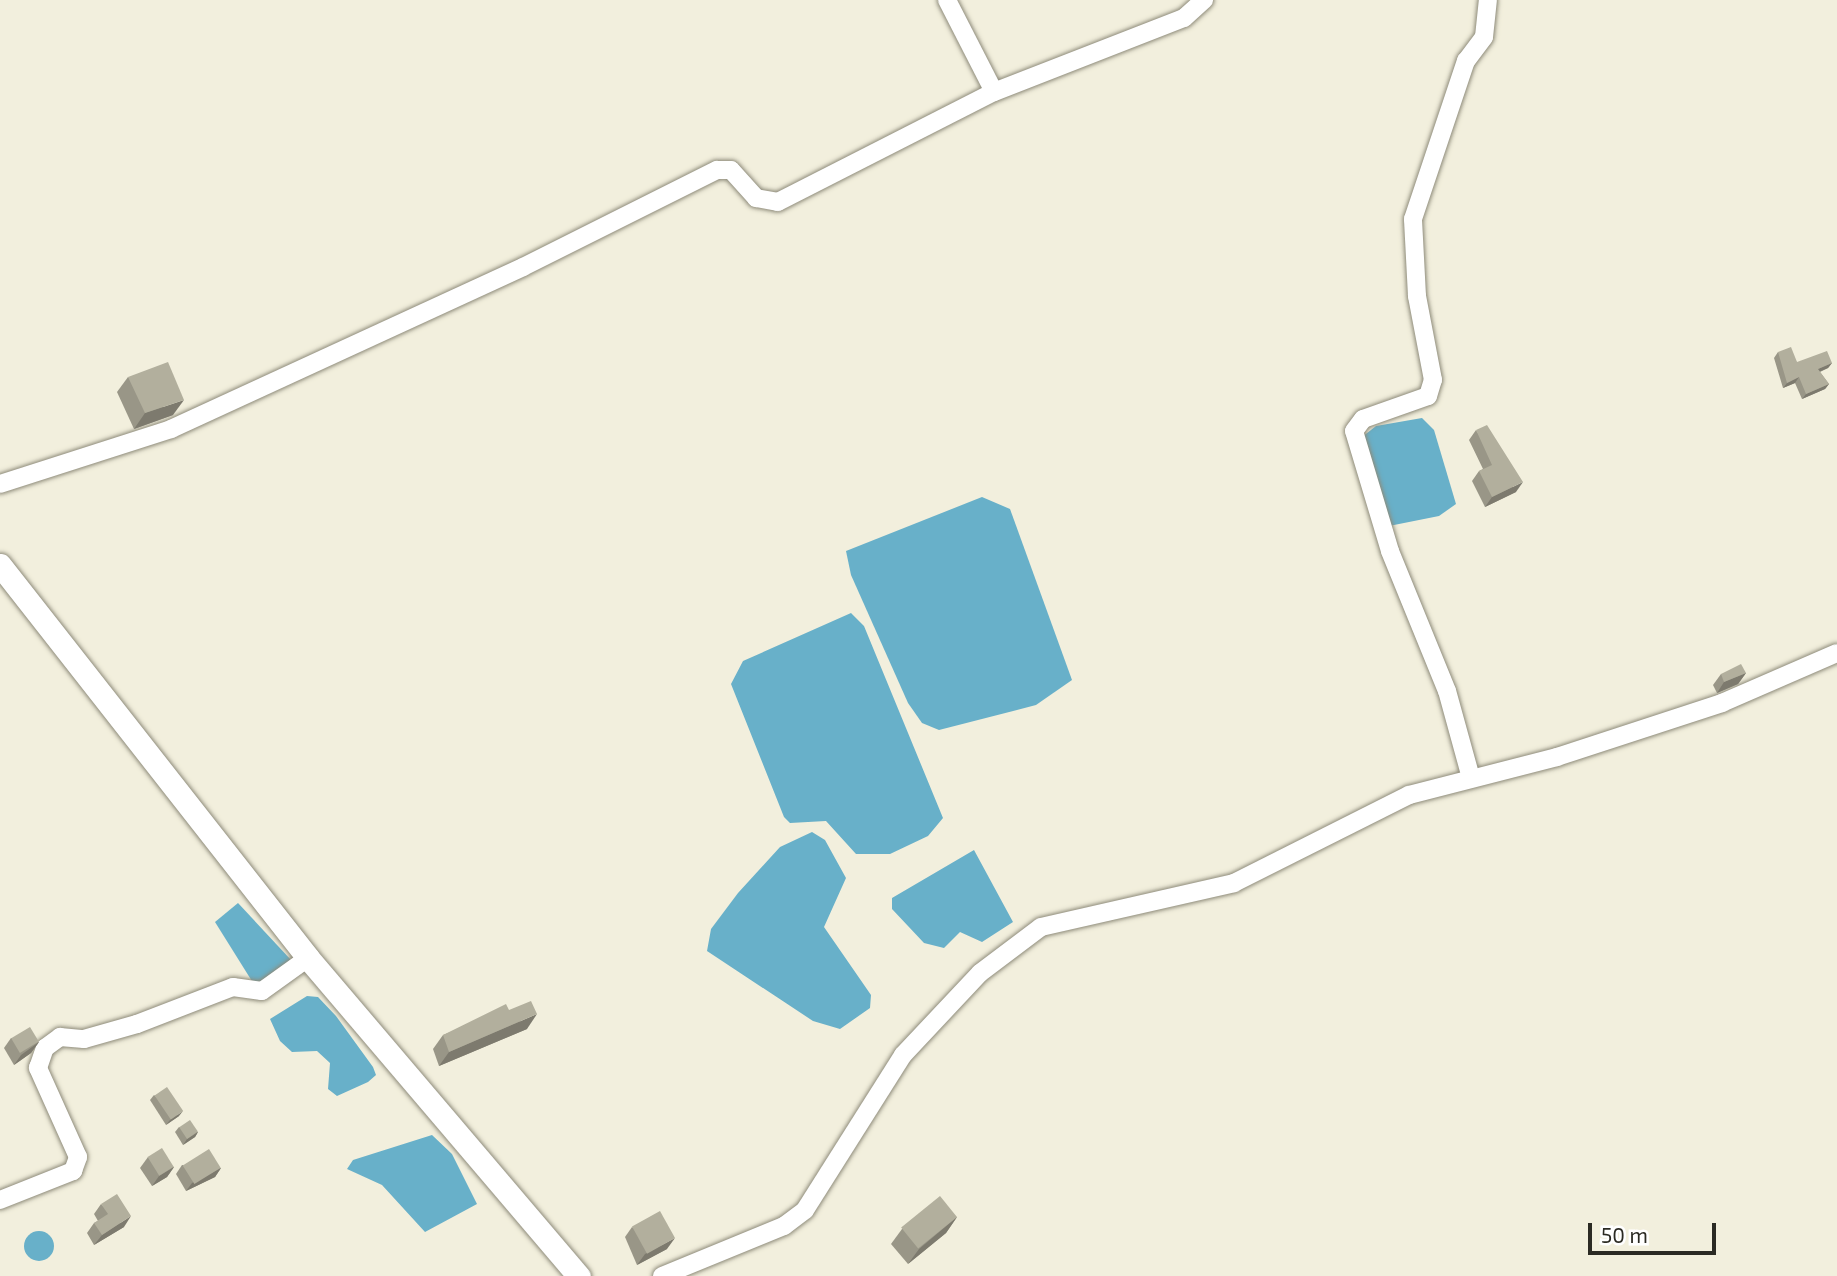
<!DOCTYPE html>
<style>
body{margin:0}
#map{position:relative;width:1837px;height:1276px;overflow:hidden;background:#f2efdd;font-family:"Exo 2",sans-serif}
div>[style]{position:absolute}
[style*='--x']{left:calc(var(--x)*1px);top:calc(var(--y)*1px);width:calc(var(--w)*1px);rotate:calc(var(--a)*1deg)}
.water>*{inset:0;background:#68b0c9}
.round{border-radius:50%}
.roads{filter:drop-shadow(0 0 2px #8e8b7a) drop-shadow(0 0 2px #8e8b7a)}
.minor>*{height:18px;margin:-9px;padding:0 9px;transform-origin:9px;border-radius:9px;background:#fff}
.major>*{height:23px;margin:-11.5px;padding:0 11.5px;transform-origin:11.5px;border-radius:11.5px;background:#fff}
.wall>*{inset:0;background:#999687}
.shaded-wall>*{inset:0;background:#7d7a6e}
.building>*{inset:0;background:#b2af9d;transform-origin:0 0}
span{translate:-50% -50%;white-space:nowrap;text-align:center;line-height:1.15;-webkit-text-stroke:5px #fff;paint-order:stroke}
.scale{position:absolute;left:1588px;top:1223px;width:128px;height:32px;box-sizing:border-box;border:4px solid #2b2a23;border-top:0;padding-left:9px;font-size:21px;line-height:24px;white-space:nowrap;color:#2b2a23;-webkit-text-stroke:5px #fff;paint-order:stroke}
</style>
<div id="map">
<div class="water">
<div style="clip-path:polygon(1422px 418px,1434px 430px,1456px 504px,1439px 516px,1389px 526px,1362px 437px,1376px 426px)"></div>
<div style="clip-path:polygon(982px 497px,1010px 509px,1072px 680px,1036px 705px,939px 730px,922px 723px,908px 703px,851px 575px,846px 551px)"></div>
<div style="clip-path:polygon(851px 613px,864px 626px,943px 818px,928px 836px,890px 854px,856px 854px,826px 821px,790px 823px,784px 817px,731px 684px,743px 661px)"></div>
<div style="clip-path:polygon(812px 832px,825px 840px,846px 878px,824px 927px,871px 995px,870px 1008px,840px 1029px,813px 1021px,707px 951px,711px 929px,738px 893px,780px 847px)"></div>
<div style="clip-path:polygon(974px 850px,1013px 922px,982px 942px,960px 932px,944px 948px,924px 943px,892px 909px,892px 898px)"></div>
<div style="clip-path:polygon(238px 903px,292px 961px,255px 986px,215px 922px)"></div>
<div style="clip-path:polygon(307px 996px,318px 997px,336px 1016px,373px 1067px,376px 1075px,368px 1082px,337px 1096px,328px 1089px,330px 1063px,317px 1051px,292px 1052px,280px 1041px,270px 1019px)"></div>
<div style="clip-path:polygon(432px 1135px,452px 1154px,477px 1204px,425px 1232px,382px 1185px,347px 1169px,353px 1160px)"></div>
<div class="round" style="left:24px;top:1231px;width:30px;height:30px"></div>
</div>
<div class="roads">
<div class="minor">
<div style="--x:947;--y:0;--w:103;--a:62.9"></div>
<div style="--x:0;--y:484;--w:180;--a:-17.8"></div>
<div style="--x:171;--y:429;--w:387;--a:-24.7"></div>
<div style="--x:523;--y:267;--w:217;--a:-26.6"></div>
<div style="--x:717;--y:170;--w:14;--a:0"></div>
<div style="--x:731;--y:170;--w:38;--a:48"></div>
<div style="--x:756;--y:198;--w:22;--a:10"></div>
<div style="--x:778;--y:202;--w:242;--a:-27"></div>
<div style="--x:994;--y:92;--w:204;--a:-21.3"></div>
<div style="--x:1184;--y:18;--w:27;--a:-42"></div>
<div style="--x:1471;--y:778;--w:90;--a:-105.4"></div>
<div style="--x:1447;--y:691;--w:151;--a:-112.2"></div>
<div style="--x:1390;--y:551;--w:125;--a:-106.7"></div>
<div style="--x:1354;--y:431;--w:15;--a:-53"></div>
<div style="--x:1363;--y:419;--w:69;--a:-19.5"></div>
<div style="--x:1428;--y:396;--w:17;--a:-73"></div>
<div style="--x:1433;--y:380;--w:86;--a:-100.8"></div>
<div style="--x:1417;--y:296;--w:77;--a:-93"></div>
<div style="--x:1413;--y:219;--w:167;--a:-71.5"></div>
<div style="--x:1466;--y:61;--w:30;--a:-53"></div>
<div style="--x:1484;--y:37;--w:37;--a:-84"></div>
<div style="--x:0;--y:1200;--w:79;--a:-21.7"></div>
<div style="--x:73;--y:1171;--w:15;--a:-70"></div>
<div style="--x:78;--y:1157;--w:98;--a:-114.2"></div>
<div style="--x:38;--y:1068;--w:21;--a:-71"></div>
<div style="--x:45;--y:1048;--w:19;--a:-36"></div>
<div style="--x:60;--y:1037;--w:24;--a:5"></div>
<div style="--x:84;--y:1039;--w:55;--a:-15.8"></div>
<div style="--x:137;--y:1024;--w:103;--a:-21.1"></div>
<div style="--x:233;--y:987;--w:29;--a:8"></div>
<div style="--x:262;--y:991;--w:57;--a:-35.7"></div>
<div style="--x:662;--y:1276;--w:132;--a:-22.3"></div>
<div style="--x:784;--y:1226;--w:26;--a:-37"></div>
<div style="--x:805;--y:1210;--w:183;--a:-57.7"></div>
<div style="--x:903;--y:1055;--w:112;--a:-46.8"></div>
<div style="--x:980;--y:973;--w:76;--a:-37"></div>
<div style="--x:1041;--y:927;--w:198;--a:-12.8"></div>
<div style="--x:1234;--y:883;--w:196;--a:-26.7"></div>
<div style="--x:1409;--y:795;--w:153;--a:-14.4"></div>
<div style="--x:1557;--y:757;--w:174;--a:-18.1"></div>
<div style="--x:1722;--y:703;--w:125;--a:-23.5"></div>
</div>
<div class="major">
<div style="--x:0;--y:565;--w:499;--a:51.9"></div>
<div style="--x:308;--y:958;--w:418;--a:49.6"></div>
</div>
</div>
<div class="wall">
<div style="clip-path:polygon(1778px 352px,1797px 362px,1832px 363px,1828px 368px,1820px 372px,1829px 384px,1825px 389px,1802px 399px,1795px 383px,1783px 388px,1774px 358px)"></div>
<div style="clip-path:polygon(128px 377px,173px 415px,134px 429px,117px 392px)"></div>
<div style="clip-path:polygon(1476px 430px,1516px 492px,1485px 507px,1472px 481px,1479px 471px,1483px 469px,1469px 440px)"></div>
<div style="clip-path:polygon(1746px 673px,1738px 684px,1717px 693px,1713px 685px,1721px 674px)"></div>
<div style="clip-path:polygon(509px 1010px,527px 1029px,439px 1066px,433px 1049px,443px 1035px)"></div>
<div style="clip-path:polygon(11px 1038px,39px 1042px,31px 1053px,14px 1065px,4px 1048px)"></div>
<div style="clip-path:polygon(154px 1095px,179px 1116px,166px 1125px,150px 1100px)"></div>
<div style="clip-path:polygon(179px 1127px,198px 1132px,195px 1137px,183px 1145px,175px 1132px)"></div>
<div style="clip-path:polygon(148px 1157px,174px 1167px,167px 1177px,152px 1186px,140px 1168px)"></div>
<div style="clip-path:polygon(182px 1165px,221px 1168px,215px 1177px,186px 1191px,176px 1174px)"></div>
<div style="clip-path:polygon(101px 1204px,124px 1227px,94px 1245px,87px 1233px,94px 1223px,98px 1221px,94px 1214px)"></div>
<div style="clip-path:polygon(957px 1217px,946px 1233px,908px 1264px,891px 1244px,902px 1229px)"></div>
<div style="clip-path:polygon(632px 1227px,667px 1249px,637px 1265px,625px 1237px)"></div>
</div>
<div class="shaded-wall">
<div style="clip-path:polygon(1832px 363px,1828px 368px,1814px 374px,1818px 369px)"></div>
<div style="clip-path:polygon(1799px 377px,1795px 383px,1783px 388px,1787px 383px)"></div>
<div style="clip-path:polygon(1829px 384px,1825px 389px,1802px 399px,1806px 394px)"></div>
<div style="clip-path:polygon(184px 400px,173px 415px,134px 429px,145px 413px)"></div>
<div style="clip-path:polygon(1523px 482px,1516px 492px,1485px 507px,1492px 497px)"></div>
<div style="clip-path:polygon(1746px 673px,1738px 684px,1717px 693px,1724px 682px)"></div>
<div style="clip-path:polygon(537px 1014px,527px 1029px,439px 1066px,449px 1052px)"></div>
<div style="clip-path:polygon(39px 1042px,31px 1053px,14px 1065px,21px 1055px)"></div>
<div style="clip-path:polygon(183px 1111px,179px 1116px,166px 1125px,170px 1120px)"></div>
<div style="clip-path:polygon(198px 1132px,195px 1137px,183px 1145px,187px 1139px)"></div>
<div style="clip-path:polygon(174px 1167px,167px 1177px,152px 1186px,159px 1176px)"></div>
<div style="clip-path:polygon(221px 1168px,215px 1177px,186px 1191px,192px 1183px)"></div>
<div style="clip-path:polygon(131px 1216px,124px 1227px,94px 1245px,102px 1235px)"></div>
<div style="clip-path:polygon(957px 1217px,946px 1233px,908px 1264px,919px 1249px)"></div>
<div style="clip-path:polygon(675px 1238px,667px 1249px,637px 1265px,645px 1254px)"></div>
</div>
<div class="building">
<div style="clip-path:polygon(1791px 347px,1797px 362px,1827px 351px,1832px 363px,1818px 369px,1829px 384px,1806px 394px,1799px 377px,1787px 383px,1778px 352px)"></div>
<div style="clip-path:polygon(168px 362px,184px 400px,145px 413px,128px 377px)"></div>
<div style="clip-path:polygon(1487px 425px,1523px 482px,1492px 497px,1479px 471px,1492px 465px,1476px 430px)"></div>
<div style="clip-path:polygon(1741px 664px,1746px 673px,1724px 682px,1721px 674px)"></div>
<div style="clip-path:polygon(531px 1001px,537px 1014px,449px 1052px,443px 1035px,506px 1004px,509px 1010px)"></div>
<div style="left:30px;top:1027px;width:17px;height:22px;rotate:59deg"></div>
<div style="left:167px;top:1087px;width:29px;height:15px;rotate:56deg"></div>
<div style="left:190px;top:1120px;width:14px;height:13px;rotate:56deg"></div>
<div style="left:162px;top:1148px;width:22px;height:17px;rotate:58deg"></div>
<div style="left:209px;top:1149px;width:22px;height:31px;rotate:58deg"></div>
<div style="clip-path:polygon(117px 1194px,131px 1216px,102px 1235px,94px 1223px,108px 1214px,101px 1204px)"></div>
<div style="left:940px;top:1196px;width:27px;height:50px;rotate:51deg"></div>
<div style="left:660px;top:1211px;width:31px;height:32px;rotate:61deg"></div>
</div>
<div class="scale">50 m</div>
</div>
